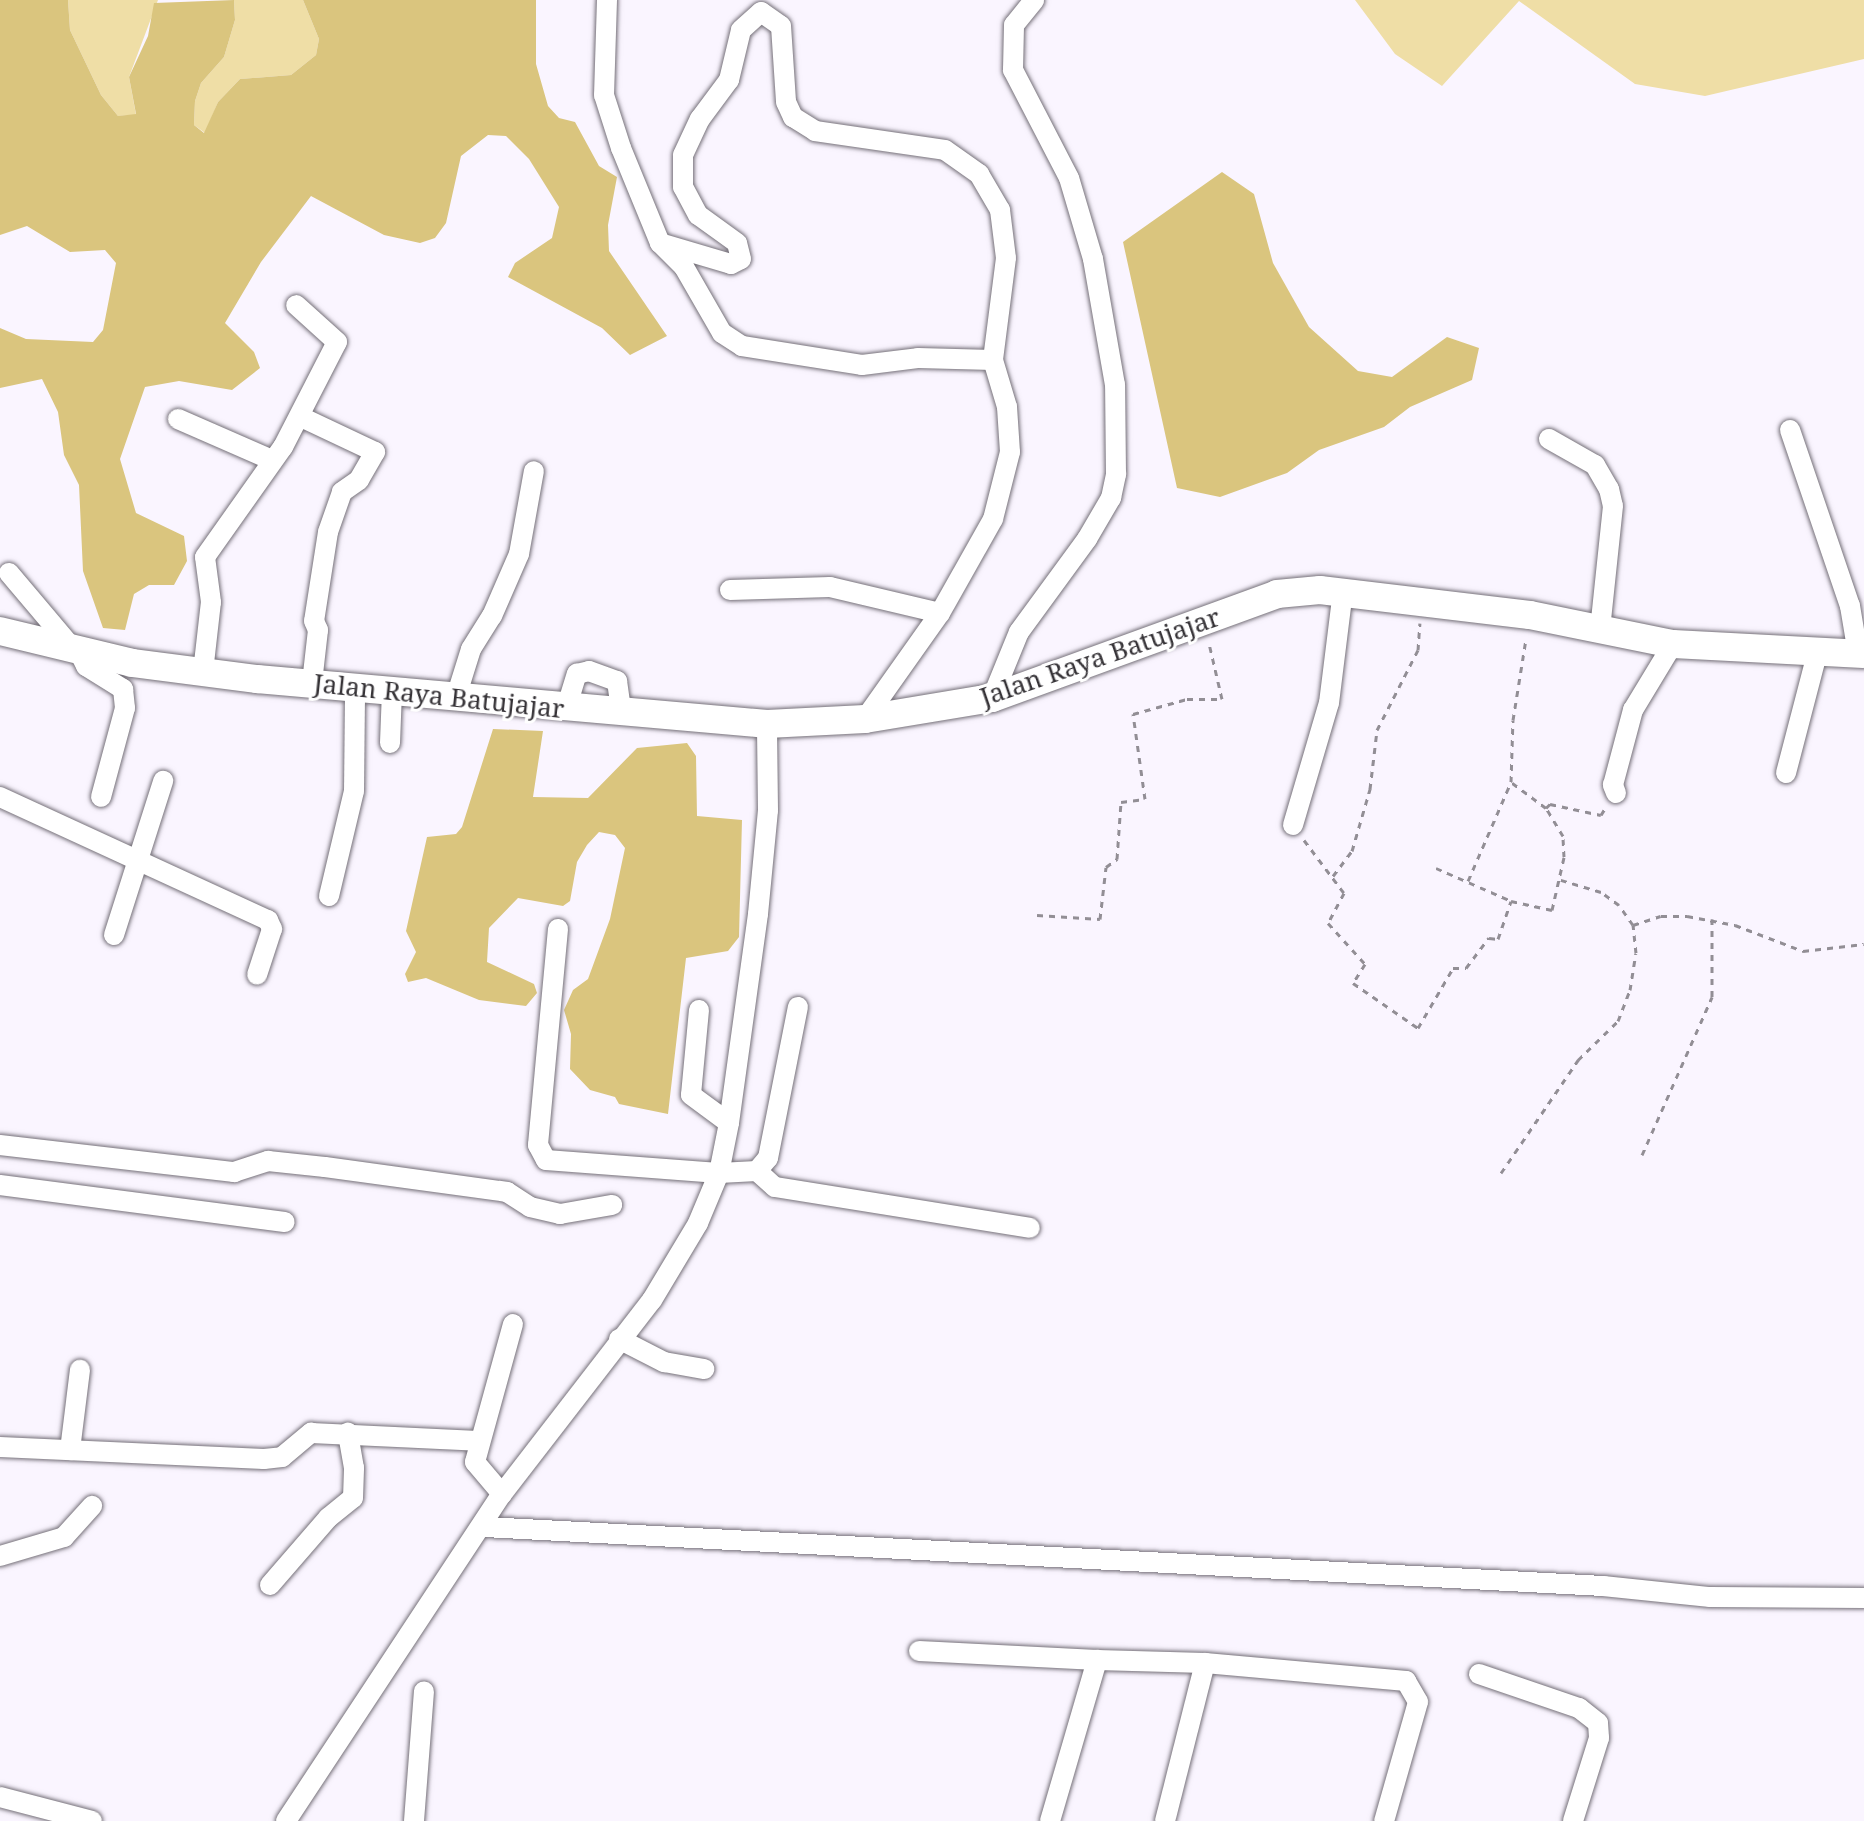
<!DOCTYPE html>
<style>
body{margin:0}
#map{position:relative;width:1864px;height:1821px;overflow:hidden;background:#faf5ff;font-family:"Noto Serif",serif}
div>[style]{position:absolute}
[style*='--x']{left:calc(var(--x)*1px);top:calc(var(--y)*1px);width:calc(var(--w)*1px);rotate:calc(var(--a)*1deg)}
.green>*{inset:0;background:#efdea6}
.forest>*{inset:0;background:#dac57e}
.path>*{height:3px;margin-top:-1.5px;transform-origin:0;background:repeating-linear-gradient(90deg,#928e95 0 6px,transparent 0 12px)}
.roads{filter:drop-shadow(0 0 2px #757079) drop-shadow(0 0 2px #757079)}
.minor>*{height:20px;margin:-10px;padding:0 10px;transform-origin:10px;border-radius:10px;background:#fff}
.highway>*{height:28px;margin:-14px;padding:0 14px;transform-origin:14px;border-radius:14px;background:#fff}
span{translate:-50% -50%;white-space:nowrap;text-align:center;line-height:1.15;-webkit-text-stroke:6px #fff;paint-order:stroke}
.street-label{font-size:26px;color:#363337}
</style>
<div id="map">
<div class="green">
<div style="clip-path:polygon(68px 0,158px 0,129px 77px,136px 115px,118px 116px,101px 95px,70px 30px)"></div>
<div style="clip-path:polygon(234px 0,303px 0,319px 39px,316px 55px,291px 75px,240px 79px,218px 102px,205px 133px,194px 125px,195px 101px,201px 83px,224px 57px,235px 20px)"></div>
<div style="clip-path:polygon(1355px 0,1864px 0,1864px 59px,1705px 96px,1635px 84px,1519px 1px,1442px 86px,1395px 54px)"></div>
</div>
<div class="forest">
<div style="clip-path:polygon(0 0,68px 0,70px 30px,101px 95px,118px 116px,136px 114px,129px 77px,148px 36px,154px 3px,234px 0,235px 20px,224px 57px,201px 83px,195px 101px,194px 125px,204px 133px,218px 102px,240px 79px,291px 75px,316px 55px,319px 39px,303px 0,536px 0,536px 64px,548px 106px,559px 118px,575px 122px,599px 166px,617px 177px,608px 225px,609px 251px,667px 336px,630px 355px,602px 328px,508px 277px,515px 263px,552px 238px,559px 207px,529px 159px,506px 136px,488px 135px,461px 156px,446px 223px,435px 238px,420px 243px,384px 235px,311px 196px,261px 262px,225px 323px,254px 352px,260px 368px,232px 390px,179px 381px,145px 387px,120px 459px,136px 513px,184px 536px,187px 561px,174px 585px,149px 585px,134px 594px,125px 630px,103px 628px,83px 571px,79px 485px,64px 455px,58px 412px,42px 379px,0 388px,0 328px,26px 339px,93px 342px,103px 330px,116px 263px,105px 250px,70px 252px,27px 226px,0 235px)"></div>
<div style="clip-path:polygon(1222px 172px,1254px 194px,1273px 263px,1309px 327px,1358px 371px,1392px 377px,1447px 337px,1479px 348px,1472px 380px,1410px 407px,1384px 427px,1319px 450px,1287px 473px,1220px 497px,1177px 488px,1123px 242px)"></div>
<div style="clip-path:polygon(493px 729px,543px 731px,533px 797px,588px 798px,637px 748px,687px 743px,696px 756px,697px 816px,742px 820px,739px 937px,728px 951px,686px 958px,668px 1114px,619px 1104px,615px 1097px,590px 1090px,570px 1069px,571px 1034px,564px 1010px,573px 990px,588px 979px,610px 919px,625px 848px,615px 835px,599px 832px,587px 845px,577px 862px,570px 901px,563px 906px,518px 898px,489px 928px,487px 962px,534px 984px,537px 993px,526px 1006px,479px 1000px,426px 978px,408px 982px,405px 974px,416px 952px,406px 931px,427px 837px,456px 834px,462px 827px)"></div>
</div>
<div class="path">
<div style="--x:1546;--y:808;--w:6;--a:-45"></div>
<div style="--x:1550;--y:804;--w:52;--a:12.2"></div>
<div style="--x:1601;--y:815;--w:6;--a:-59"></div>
<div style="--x:1304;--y:840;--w:66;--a:53"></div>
<div style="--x:1344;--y:893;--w:34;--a:118"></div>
<div style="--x:1328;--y:923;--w:55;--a:47.9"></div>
<div style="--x:1365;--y:964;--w:22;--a:122"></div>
<div style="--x:1353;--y:983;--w:79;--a:34.7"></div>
<div style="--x:1418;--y:1028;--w:69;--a:-59.7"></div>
<div style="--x:1453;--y:968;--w:13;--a:0"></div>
<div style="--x:1466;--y:968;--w:38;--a:-53"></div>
<div style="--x:1489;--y:938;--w:9;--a:6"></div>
<div style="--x:1498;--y:939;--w:40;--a:-71.1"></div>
<div style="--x:1436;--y:868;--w:82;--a:23.7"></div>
<div style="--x:1511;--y:901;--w:42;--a:12.4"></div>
<div style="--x:1552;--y:910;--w:54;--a:-77.2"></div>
<div style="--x:1564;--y:857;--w:21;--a:-93"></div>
<div style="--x:1563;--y:836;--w:33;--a:-121"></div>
<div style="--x:1546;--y:808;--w:44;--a:-143.4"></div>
<div style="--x:1333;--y:876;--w:31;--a:-53"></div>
<div style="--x:1352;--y:851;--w:65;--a:-73.8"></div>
<div style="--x:1370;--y:789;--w:59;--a:-83.2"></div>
<div style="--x:1377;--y:730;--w:90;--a:-62.9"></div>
<div style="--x:1418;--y:650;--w:27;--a:-86"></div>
<div style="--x:1468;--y:881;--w:108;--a:-66.5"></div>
<div style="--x:1511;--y:782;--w:62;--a:-88.2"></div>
<div style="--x:1513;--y:720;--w:82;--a:-80.9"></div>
<div style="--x:1037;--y:915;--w:63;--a:3.6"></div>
<div style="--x:1100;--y:919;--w:52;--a:-83.4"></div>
<div style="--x:1106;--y:867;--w:14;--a:-36"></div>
<div style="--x:1117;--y:859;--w:57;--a:-86"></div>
<div style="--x:1121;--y:802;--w:24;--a:-7"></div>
<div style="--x:1145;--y:799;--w:86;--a:-98"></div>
<div style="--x:1133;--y:714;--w:56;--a:-15.5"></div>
<div style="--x:1187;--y:699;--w:35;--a:0"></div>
<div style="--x:1222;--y:699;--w:57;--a:-103.1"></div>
<div style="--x:1633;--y:925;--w:29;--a:-18"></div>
<div style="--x:1661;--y:916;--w:26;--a:0"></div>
<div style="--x:1687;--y:916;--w:49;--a:10.6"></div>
<div style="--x:1735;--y:925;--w:73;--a:20.9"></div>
<div style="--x:1803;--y:951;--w:61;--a:-6.5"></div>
<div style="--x:1642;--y:1155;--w:173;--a:-66.1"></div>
<div style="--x:1712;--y:997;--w:78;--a:-90"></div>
<div style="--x:1501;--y:1173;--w:137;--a:-55.7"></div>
<div style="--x:1578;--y:1060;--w:56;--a:-44.3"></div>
<div style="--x:1618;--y:1021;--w:33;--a:-69"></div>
<div style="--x:1630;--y:990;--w:37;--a:-81"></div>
<div style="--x:1636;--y:953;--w:28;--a:-96"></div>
<div style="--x:1633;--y:925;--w:24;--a:-125"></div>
<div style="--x:1619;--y:905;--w:22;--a:-144"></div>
<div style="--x:1601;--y:892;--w:42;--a:-163.3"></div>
</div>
<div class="roads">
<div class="minor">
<div style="--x:607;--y:0;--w:95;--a:91.8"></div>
<div style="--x:604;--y:95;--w:56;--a:72.2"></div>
<div style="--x:621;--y:148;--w:103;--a:67.7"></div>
<div style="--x:660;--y:243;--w:34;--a:45"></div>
<div style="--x:684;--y:267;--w:76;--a:60.1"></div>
<div style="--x:722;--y:333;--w:24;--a:33"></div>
<div style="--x:742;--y:346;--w:121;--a:9"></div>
<div style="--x:862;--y:365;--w:56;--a:-7.1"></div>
<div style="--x:918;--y:358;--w:75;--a:1.5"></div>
<div style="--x:660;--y:243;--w:74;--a:16.5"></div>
<div style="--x:731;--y:264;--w:11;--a:-27"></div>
<div style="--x:741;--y:259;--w:16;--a:-104"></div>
<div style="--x:737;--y:243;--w:48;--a:-144.3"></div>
<div style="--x:698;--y:215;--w:32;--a:-118"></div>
<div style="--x:683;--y:187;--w:32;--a:-90"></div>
<div style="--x:683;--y:155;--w:40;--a:-65"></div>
<div style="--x:700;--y:119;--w:49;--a:-53.4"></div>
<div style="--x:729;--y:80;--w:51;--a:-76.5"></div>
<div style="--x:741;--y:30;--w:27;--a:-42"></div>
<div style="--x:761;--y:12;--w:24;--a:35"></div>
<div style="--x:781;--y:26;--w:76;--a:86.2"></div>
<div style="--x:786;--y:102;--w:17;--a:65"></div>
<div style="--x:793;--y:117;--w:26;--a:32"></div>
<div style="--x:815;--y:131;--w:131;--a:8.3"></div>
<div style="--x:945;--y:150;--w:42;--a:35.2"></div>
<div style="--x:979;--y:174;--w:42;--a:59.7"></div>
<div style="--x:1000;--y:210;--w:48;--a:82.9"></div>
<div style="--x:1006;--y:258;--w:103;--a:97.3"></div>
<div style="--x:993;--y:360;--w:49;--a:73.4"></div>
<div style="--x:1007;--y:407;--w:45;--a:86.2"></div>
<div style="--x:1010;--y:452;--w:69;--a:104.2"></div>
<div style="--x:993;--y:519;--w:108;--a:119.4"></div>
<div style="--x:940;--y:613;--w:130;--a:125.3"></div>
<div style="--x:301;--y:417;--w:82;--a:25.3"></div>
<div style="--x:375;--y:452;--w:32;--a:120"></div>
<div style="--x:359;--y:480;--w:21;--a:145"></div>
<div style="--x:342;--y:492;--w:42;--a:109.3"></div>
<div style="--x:328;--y:532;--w:90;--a:98.9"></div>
<div style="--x:314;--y:621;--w:10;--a:66"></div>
<div style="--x:318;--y:630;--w:53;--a:96.5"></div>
<div style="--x:178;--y:419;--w:103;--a:23.6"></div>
<div style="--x:1790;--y:430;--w:186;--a:71.2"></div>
<div style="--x:1850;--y:606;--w:49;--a:80.5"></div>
<div style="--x:1549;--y:439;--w:53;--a:29.5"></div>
<div style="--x:1595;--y:465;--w:28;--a:60"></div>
<div style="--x:1609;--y:489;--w:17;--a:77"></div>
<div style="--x:1613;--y:506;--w:124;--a:96"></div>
<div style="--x:9;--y:573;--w:102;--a:49.8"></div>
<div style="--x:730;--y:590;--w:100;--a:-1.7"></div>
<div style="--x:830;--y:587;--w:113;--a:13.3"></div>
<div style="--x:79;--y:652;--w:16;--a:63"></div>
<div style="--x:86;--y:666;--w:44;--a:31.9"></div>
<div style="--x:123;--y:689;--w:19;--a:84"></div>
<div style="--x:125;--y:708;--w:92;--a:105.1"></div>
<div style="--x:203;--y:672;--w:70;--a:-83.5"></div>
<div style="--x:211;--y:602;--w:45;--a:-97.6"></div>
<div style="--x:205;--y:557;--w:135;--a:-54.7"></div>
<div style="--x:283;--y:447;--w:118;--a:-62.8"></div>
<div style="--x:337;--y:342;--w:55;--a:-137.9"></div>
<div style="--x:456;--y:697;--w:50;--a:-72.6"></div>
<div style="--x:471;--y:649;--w:39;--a:-58"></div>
<div style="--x:492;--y:616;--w:68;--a:-66.5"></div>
<div style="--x:519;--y:554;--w:84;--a:-79.8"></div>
<div style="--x:992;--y:698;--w:71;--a:-67.8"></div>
<div style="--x:1019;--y:632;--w:115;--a:-53.8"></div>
<div style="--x:1087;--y:539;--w:48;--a:-59.7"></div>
<div style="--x:1111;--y:498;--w:25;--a:-78"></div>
<div style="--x:1116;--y:474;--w:89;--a:-90.6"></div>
<div style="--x:1115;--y:385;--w:128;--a:-99.9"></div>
<div style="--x:1093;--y:259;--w:84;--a:-106.5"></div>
<div style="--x:1069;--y:178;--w:122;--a:-117.4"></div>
<div style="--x:1013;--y:70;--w:45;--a:-88.7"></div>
<div style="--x:1014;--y:25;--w:32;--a:-51"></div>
<div style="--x:566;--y:709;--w:37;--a:-73"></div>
<div style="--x:577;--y:674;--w:12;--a:-14"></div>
<div style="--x:589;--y:671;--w:30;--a:20"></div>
<div style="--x:617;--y:681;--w:30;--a:82"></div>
<div style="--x:390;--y:743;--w:53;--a:-87.8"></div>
<div style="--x:1786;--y:773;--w:123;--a:-75.4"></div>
<div style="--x:1616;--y:793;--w:9;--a:-111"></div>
<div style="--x:1613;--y:785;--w:78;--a:-75.1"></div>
<div style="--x:1633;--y:710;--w:77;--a:-58.8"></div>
<div style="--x:0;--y:797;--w:295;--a:24.7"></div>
<div style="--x:268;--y:920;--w:10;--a:66"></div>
<div style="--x:272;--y:929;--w:48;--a:108.1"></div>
<div style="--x:1293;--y:825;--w:127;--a:-73.6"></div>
<div style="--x:1329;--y:703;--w:114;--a:-82.9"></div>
<div style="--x:329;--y:896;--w:108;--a:-76.6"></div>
<div style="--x:354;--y:791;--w:104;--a:-89.4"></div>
<div style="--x:558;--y:929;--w:217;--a:95.3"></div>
<div style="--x:538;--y:1145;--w:17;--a:62"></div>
<div style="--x:546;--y:1160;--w:173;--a:4.3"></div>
<div style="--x:719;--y:1173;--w:38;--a:-3"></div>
<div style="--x:757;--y:1171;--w:17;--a:-50"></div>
<div style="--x:768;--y:1158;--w:154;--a:-78.8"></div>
<div style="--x:114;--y:935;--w:162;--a:-72.3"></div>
<div style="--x:699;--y:1010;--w:85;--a:95.4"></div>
<div style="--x:691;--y:1095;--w:47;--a:36.4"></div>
<div style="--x:0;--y:1145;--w:236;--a:6.6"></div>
<div style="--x:234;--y:1172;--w:36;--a:-18"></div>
<div style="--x:268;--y:1161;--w:57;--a:6"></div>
<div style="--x:325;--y:1167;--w:184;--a:7.8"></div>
<div style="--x:507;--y:1192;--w:27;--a:33"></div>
<div style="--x:530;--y:1207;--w:31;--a:13"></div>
<div style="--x:560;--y:1214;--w:53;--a:-9.8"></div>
<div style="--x:757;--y:1171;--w:24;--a:42"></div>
<div style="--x:775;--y:1187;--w:258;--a:9.1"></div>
<div style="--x:0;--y:1185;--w:287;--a:7.4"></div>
<div style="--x:619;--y:1339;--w:51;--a:27.1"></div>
<div style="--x:664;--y:1362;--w:41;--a:9.9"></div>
<div style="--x:0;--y:1447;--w:264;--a:2.6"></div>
<div style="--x:264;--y:1459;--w:18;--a:-6"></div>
<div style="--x:282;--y:1457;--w:38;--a:-40"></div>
<div style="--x:311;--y:1433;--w:167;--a:2.7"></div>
<div style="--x:70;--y:1450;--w:81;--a:-82.9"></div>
<div style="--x:502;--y:1494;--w:42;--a:-130.2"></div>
<div style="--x:475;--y:1462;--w:143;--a:-74.6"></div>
<div style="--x:485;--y:1527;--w:1120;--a:3.02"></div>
<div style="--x:1603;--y:1586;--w:108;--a:5.9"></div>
<div style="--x:1710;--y:1597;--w:154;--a:0.4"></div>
<div style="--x:0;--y:1556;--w:67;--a:-16.5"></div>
<div style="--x:64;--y:1537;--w:42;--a:-47.9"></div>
<div style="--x:270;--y:1585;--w:89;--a:-49.1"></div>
<div style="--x:328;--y:1518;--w:32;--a:-39"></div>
<div style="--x:353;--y:1498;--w:30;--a:-88"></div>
<div style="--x:354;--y:1468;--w:36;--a:-100"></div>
<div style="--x:919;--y:1651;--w:178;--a:2.9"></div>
<div style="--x:1479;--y:1674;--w:106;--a:18.8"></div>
<div style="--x:1579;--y:1708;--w:24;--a:38"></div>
<div style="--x:1598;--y:1723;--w:15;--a:86"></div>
<div style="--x:1599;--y:1738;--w:87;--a:107.4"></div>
<div style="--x:0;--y:1797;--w:95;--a:14.6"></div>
<div style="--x:286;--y:1821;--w:392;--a:-56.6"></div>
<div style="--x:502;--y:1494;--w:245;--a:-52.3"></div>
<div style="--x:652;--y:1300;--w:90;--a:-59.1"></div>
<div style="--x:698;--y:1223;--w:54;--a:-67.2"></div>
<div style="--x:719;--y:1173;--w:51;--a:-78.7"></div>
<div style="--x:729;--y:1123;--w:211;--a:-82.1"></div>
<div style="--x:758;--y:914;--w:104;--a:-84.5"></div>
<div style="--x:768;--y:810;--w:86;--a:-90.7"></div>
<div style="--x:414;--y:1821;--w:130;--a:-85.6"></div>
<div style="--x:1050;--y:1821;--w:168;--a:-73.7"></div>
<div style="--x:1097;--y:1660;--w:108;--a:1.6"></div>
<div style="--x:1205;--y:1663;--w:202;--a:5.1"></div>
<div style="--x:1406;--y:1681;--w:24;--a:60"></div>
<div style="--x:1418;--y:1702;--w:124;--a:105.9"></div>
<div style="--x:1165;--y:1821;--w:163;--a:-75.8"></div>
</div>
<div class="highway">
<div style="--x:0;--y:631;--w:136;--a:13.6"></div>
<div style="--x:132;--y:663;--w:126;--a:7.3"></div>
<div style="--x:257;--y:679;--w:512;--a:5.04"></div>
<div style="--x:767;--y:724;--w:98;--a:-2.9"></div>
<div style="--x:865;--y:719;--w:129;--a:-9.4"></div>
<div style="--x:992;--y:698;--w:303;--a:-20"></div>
<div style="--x:1277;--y:594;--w:43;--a:-5.3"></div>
<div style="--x:1320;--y:590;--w:211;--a:6.8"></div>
<div style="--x:1530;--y:615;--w:146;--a:11.5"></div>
<div style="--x:1673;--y:644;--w:191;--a:3"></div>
</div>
</div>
<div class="street-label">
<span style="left:1100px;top:657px;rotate:-19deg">Jalan Raya Batujajar</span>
<span style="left:439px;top:696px;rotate:6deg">Jalan Raya Batujajar</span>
</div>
</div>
